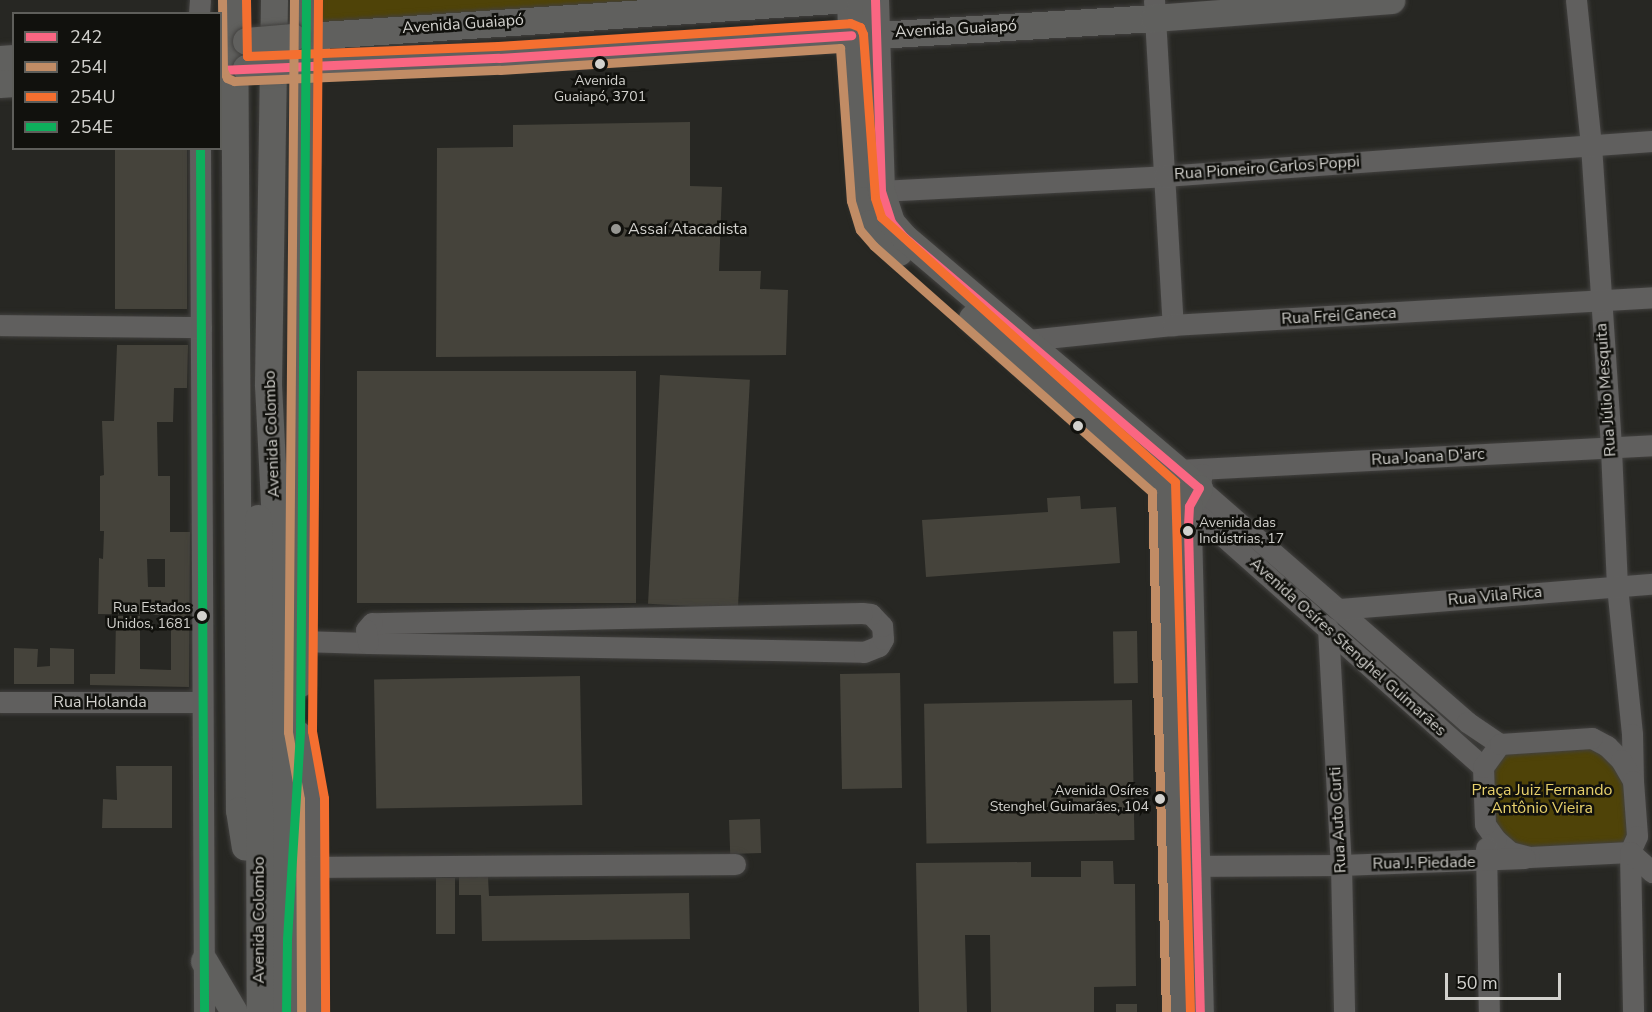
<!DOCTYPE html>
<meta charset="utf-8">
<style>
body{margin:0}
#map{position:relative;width:1652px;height:1012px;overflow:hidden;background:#272723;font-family:"Nunito Sans",sans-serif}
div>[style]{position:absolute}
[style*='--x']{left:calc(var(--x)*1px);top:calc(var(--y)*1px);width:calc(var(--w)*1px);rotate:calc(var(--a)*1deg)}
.green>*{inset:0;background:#4f4308}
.building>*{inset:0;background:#45433b;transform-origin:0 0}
.roads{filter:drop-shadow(0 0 2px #42413f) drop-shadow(0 0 2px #42413f)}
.minor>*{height:21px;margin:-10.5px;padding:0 10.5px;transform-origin:10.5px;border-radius:10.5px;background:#605f5e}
.major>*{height:27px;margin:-13.5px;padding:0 13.5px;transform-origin:13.5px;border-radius:13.5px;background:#60605e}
.bridges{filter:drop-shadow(0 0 2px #42413f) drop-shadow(0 0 2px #42413f)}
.major-bridge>*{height:27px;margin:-13.5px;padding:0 13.5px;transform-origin:13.5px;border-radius:13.5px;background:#60605e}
.bus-1>*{height:9px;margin:-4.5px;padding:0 4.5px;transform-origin:4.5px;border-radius:4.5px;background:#fa6682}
.bus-2>*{height:9px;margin:-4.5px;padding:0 4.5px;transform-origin:4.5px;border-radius:4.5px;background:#c18c65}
.bus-3>*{height:9px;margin:-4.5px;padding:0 4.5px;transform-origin:4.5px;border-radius:4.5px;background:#f46f30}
.bus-4>*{height:9px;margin:-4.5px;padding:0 4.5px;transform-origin:4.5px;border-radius:4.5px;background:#0daf5c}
.dots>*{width:16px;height:16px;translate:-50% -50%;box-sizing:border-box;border:3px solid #11110d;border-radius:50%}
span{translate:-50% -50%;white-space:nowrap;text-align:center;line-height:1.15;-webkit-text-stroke:5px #11110d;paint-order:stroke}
.bus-label{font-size:14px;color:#d2d1cd}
.left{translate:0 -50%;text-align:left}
.right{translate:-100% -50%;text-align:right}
.street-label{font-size:16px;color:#d2d1cd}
.poi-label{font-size:16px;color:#d2d1cd}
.park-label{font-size:16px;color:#e7d06b}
.legend{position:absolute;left:12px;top:12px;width:210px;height:138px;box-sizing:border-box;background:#11110d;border:2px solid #5e5e5a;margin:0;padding:8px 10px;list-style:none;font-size:18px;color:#d2d1cd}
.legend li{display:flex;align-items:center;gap:12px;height:30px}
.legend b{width:30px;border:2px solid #5e5e5a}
.scale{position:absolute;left:1445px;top:973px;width:116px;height:27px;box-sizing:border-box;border:3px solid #d2d1cd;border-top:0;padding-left:8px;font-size:18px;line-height:21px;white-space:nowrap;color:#d2d1cd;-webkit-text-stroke:4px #11110d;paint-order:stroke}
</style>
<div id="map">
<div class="green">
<div style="clip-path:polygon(306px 0,840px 0,306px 35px)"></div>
<div style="clip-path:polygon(1592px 738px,1621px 760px,1630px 852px,1529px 857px,1496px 840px,1483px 767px,1500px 744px)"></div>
</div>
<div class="building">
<div style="clip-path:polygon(690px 122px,690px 186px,722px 187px,719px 271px,761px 271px,760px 289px,788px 290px,786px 355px,436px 357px,437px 148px,513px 147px,513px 125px)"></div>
<div style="left:115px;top:148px;width:72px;height:161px"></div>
<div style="clip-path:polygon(evenodd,117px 345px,188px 345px,187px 388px,174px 388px,173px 422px,157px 422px,158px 476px,170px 476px,170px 532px,190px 532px,189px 687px,90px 685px,90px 674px,115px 674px,116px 616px,140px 616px,140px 669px,171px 670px,171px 615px,98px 614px,99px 558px,103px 559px,104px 531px,100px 531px,100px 476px,104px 475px,102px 421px,114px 421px,117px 345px,147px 559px,165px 559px,165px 587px,148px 587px,147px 559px)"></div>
<div style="left:357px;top:371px;width:279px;height:232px"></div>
<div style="left:660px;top:375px;width:90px;height:229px;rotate:3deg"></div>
<div style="clip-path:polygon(1080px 496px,1081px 509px,1116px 507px,1120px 563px,926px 577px,922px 520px,1048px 512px,1047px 498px)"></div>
<div style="left:1137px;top:631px;width:52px;height:24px;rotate:89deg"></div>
<div style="clip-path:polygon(14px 648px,38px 649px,37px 667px,50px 666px,50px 648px,74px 649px,74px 684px,14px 684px)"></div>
<div style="left:900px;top:673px;width:115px;height:60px;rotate:89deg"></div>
<div style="left:580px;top:676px;width:129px;height:206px;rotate:89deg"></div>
<div style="left:1132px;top:700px;width:140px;height:208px;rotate:89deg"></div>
<div style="clip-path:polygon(116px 766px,172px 766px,172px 828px,102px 828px,103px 799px,117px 800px)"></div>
<div style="left:760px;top:819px;width:34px;height:31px;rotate:88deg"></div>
<div style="clip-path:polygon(1081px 861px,1113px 861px,1114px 884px,1135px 884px,1136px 986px,1094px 987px,1094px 1012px,991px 1012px,990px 935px,965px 935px,967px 1012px,919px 1012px,916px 863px,1031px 862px,1031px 877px,1081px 877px)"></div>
<div style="clip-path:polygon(459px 877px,488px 877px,489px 896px,689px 893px,690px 939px,482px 941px,481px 895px,459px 895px)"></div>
<div style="left:436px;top:878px;width:19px;height:56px"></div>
<div style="left:1116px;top:1004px;width:21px;height:8px"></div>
</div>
<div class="roads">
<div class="minor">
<div style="--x:1154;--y:0;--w:326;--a:86.7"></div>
<div style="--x:1576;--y:0;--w:146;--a:84.1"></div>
<div style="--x:1591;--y:145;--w:305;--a:86.2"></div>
<div style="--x:1611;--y:449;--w:137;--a:87.5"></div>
<div style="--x:1617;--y:586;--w:149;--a:84.2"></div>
<div style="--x:1632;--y:734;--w:47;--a:88.8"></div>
<div style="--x:199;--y:14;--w:14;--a:-86"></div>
<div style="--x:200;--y:148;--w:864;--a:89.73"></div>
<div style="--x:881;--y:191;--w:283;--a:-3"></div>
<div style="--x:1164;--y:176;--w:489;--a:-4.1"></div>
<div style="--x:0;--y:325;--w:201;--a:0.6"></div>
<div style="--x:1027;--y:340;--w:147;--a:-5.9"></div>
<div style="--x:1173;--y:325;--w:480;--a:-3.3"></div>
<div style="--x:1179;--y:470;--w:474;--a:-3"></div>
<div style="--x:1202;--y:474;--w:14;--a:102"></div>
<div style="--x:1199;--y:488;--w:356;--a:41.1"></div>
<div style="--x:1467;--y:722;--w:40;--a:34"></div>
<div style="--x:1189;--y:506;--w:393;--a:41.6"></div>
<div style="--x:1338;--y:609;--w:315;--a:-4.6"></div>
<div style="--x:1328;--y:628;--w:237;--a:86.9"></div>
<div style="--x:1341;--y:865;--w:147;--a:88.8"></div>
<div style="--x:300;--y:641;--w:68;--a:1.7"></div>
<div style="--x:368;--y:643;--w:496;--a:1"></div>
<div style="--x:864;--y:652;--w:16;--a:-22"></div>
<div style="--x:879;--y:646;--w:8;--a:-60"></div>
<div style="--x:883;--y:639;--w:13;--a:-94"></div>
<div style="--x:882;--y:626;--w:16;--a:-133"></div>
<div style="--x:871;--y:614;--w:9;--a:-174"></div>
<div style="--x:862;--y:613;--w:490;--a:178.8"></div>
<div style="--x:372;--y:623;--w:9;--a:131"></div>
<div style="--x:366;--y:630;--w:13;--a:81"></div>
<div style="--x:0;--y:702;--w:201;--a:0"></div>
<div style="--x:300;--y:732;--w:67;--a:79.7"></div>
<div style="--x:312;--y:798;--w:214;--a:89.7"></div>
<div style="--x:1592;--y:738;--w:17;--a:28"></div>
<div style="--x:1607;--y:746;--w:20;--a:45"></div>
<div style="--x:1621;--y:760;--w:24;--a:60"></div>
<div style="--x:1633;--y:781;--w:55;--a:85.8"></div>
<div style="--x:1637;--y:836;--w:17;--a:114"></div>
<div style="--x:1630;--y:852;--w:101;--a:177.2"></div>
<div style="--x:1529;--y:857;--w:20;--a:-165"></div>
<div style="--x:1510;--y:852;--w:18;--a:-139"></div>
<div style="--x:1496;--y:840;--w:19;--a:-125"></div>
<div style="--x:1485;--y:824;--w:57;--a:-92"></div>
<div style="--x:1483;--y:767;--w:29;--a:-54"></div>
<div style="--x:1500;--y:744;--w:92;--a:-3.7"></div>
<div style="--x:1486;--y:848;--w:164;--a:89"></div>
<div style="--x:1630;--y:852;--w:160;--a:88.9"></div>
<div style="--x:1630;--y:852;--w:30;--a:42"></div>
<div style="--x:1182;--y:866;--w:159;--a:-0.4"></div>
<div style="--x:1341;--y:865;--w:184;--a:-2.2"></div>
<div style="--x:312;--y:867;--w:423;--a:-0.4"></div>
</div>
<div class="major">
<div style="--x:234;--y:0;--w:810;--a:89.65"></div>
<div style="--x:239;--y:810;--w:37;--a:81"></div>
<div style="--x:274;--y:0;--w:385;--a:90.9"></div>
<div style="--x:268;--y:385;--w:298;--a:87.1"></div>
<div style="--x:283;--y:683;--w:329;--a:89.5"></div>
<div style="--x:850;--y:0;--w:58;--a:88"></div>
<div style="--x:852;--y:58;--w:142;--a:85.6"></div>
<div style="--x:863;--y:200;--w:24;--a:73"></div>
<div style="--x:870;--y:223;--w:41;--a:45"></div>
<div style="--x:875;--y:0;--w:191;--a:88.2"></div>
<div style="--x:881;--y:191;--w:33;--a:72"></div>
<div style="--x:891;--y:222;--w:20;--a:49"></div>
<div style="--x:904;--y:237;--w:387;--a:40.4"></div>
<div style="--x:1199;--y:488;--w:21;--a:119"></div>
<div style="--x:1189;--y:506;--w:22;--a:93"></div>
<div style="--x:1188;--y:528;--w:484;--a:88.6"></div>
<div style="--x:293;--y:37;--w:543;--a:-3.91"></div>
<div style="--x:0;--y:59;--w:14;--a:-4"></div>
<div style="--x:294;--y:65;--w:205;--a:-2"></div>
<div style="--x:499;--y:58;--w:656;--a:-3.49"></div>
<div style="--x:1154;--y:18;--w:238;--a:-4.3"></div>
<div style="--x:0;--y:84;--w:14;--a:-4"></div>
<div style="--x:972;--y:318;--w:287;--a:40.9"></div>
<div style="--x:1172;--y:477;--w:12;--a:132"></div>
<div style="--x:1164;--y:486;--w:526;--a:88.48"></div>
<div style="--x:258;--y:518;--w:494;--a:89.8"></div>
<div style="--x:300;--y:683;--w:683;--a:-89.5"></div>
<div style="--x:204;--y:961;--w:59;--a:59.5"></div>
</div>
</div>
<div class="bridges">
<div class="major-bridge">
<div style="--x:246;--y:41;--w:47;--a:-4.9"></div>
<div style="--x:246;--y:68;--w:48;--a:-3.6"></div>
</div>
</div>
<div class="bus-1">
<div style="--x:875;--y:0;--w:191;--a:88.2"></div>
<div style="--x:881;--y:191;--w:33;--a:72"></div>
<div style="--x:891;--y:222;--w:20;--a:49"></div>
<div style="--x:904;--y:237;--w:387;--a:40.4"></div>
<div style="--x:220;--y:70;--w:279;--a:-2.5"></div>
<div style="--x:499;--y:58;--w:353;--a:-3.7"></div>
<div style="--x:1199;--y:488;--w:21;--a:119"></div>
<div style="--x:1189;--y:506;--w:22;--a:93"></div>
<div style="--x:1188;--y:528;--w:484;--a:88.6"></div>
</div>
<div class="bus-2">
<div style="--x:222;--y:0;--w:70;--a:89.2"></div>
<div style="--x:223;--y:70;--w:9;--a:63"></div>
<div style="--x:227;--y:78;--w:8;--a:23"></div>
<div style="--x:234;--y:81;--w:266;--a:-2.4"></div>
<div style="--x:500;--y:70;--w:341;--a:-3.7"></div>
<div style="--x:840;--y:48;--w:153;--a:85.9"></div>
<div style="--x:851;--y:201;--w:30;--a:73"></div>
<div style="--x:860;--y:230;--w:21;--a:49"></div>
<div style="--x:874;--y:246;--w:371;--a:41.5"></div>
<div style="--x:1152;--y:492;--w:520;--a:88.46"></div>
<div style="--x:294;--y:0;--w:732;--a:90.47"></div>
<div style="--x:288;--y:732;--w:68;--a:79.8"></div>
<div style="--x:300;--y:799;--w:213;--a:89.7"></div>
</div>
<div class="bus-3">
<div style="--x:246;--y:0;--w:56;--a:89"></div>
<div style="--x:247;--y:56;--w:251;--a:-2.3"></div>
<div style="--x:498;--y:46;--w:353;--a:-3.7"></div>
<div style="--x:850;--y:23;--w:11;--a:22"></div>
<div style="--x:860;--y:27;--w:8;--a:67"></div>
<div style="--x:863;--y:34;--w:164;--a:85.8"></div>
<div style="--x:875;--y:198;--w:20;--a:72"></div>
<div style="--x:881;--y:217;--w:396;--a:42"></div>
<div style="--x:1175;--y:482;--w:530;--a:88.38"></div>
<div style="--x:318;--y:0;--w:731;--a:90.47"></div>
<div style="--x:312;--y:731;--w:68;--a:79.8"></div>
<div style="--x:324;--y:798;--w:214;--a:89.7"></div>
</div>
<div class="bus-4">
<div style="--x:200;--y:148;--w:864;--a:89.73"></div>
<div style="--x:286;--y:1012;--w:73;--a:-89.2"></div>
<div style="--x:287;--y:939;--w:207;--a:-86.4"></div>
<div style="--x:300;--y:732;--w:732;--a:-89.53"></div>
</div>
<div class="dots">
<div style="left:600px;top:64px;background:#d2d1cd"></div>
<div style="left:616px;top:229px;background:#969692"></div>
<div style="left:1078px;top:426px;background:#d2d1cd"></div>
<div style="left:1188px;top:531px;background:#d2d1cd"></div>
<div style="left:202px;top:616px;background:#d2d1cd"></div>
<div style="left:1160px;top:799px;background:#d2d1cd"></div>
</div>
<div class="bus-label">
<span style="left:600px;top:89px">Avenida<br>Guaiapó, 3701</span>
<span class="left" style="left:1199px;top:531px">Avenida das<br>Indústrias, 17</span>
<span class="right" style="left:191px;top:616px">Rua Estados<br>Unidos, 1681</span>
<span class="right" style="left:1149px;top:799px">Avenida Osíres<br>Stenghel Guimarães, 104</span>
</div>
<div class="street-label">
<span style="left:463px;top:24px;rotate:-4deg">Avenida Guaiapó</span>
<span style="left:956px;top:29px;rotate:-3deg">Avenida Guaiapó</span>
<span style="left:1267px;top:168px;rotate:-4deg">Rua Pioneiro Carlos Poppi</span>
<span style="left:1339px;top:316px;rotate:-3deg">Rua Frei Caneca</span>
<span style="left:1606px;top:390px;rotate:-94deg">Rua Júlio Mesquita</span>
<span style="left:272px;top:434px;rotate:-92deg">Avenida Colombo</span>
<span style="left:1428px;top:457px;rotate:-3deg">Rua Joana D'arc</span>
<span style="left:1495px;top:596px;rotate:-5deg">Rua Vila Rica</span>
<span style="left:1348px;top:647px;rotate:42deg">Avenida Osíres Stenghel Guimarães</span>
<span style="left:100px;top:702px">Rua Holanda</span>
<span style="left:1338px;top:820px;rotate:-93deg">Rua Auto Curti</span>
<span style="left:1424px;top:863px;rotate:-1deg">Rua J. Piedade</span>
<span style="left:259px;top:920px;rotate:-90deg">Avenida Colombo</span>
</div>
<div class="poi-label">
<span class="left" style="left:628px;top:229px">Assaí Atacadista</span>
</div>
<div class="park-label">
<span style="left:1542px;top:799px">Praça Juiz Fernando<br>Antônio Vieira</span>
</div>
<ul class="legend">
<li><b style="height:8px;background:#fa6682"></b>242</li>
<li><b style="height:8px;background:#c18c65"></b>254I</li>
<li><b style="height:8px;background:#f46f30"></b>254U</li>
<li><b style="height:8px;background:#0daf5c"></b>254E</li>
</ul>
<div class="scale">50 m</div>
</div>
